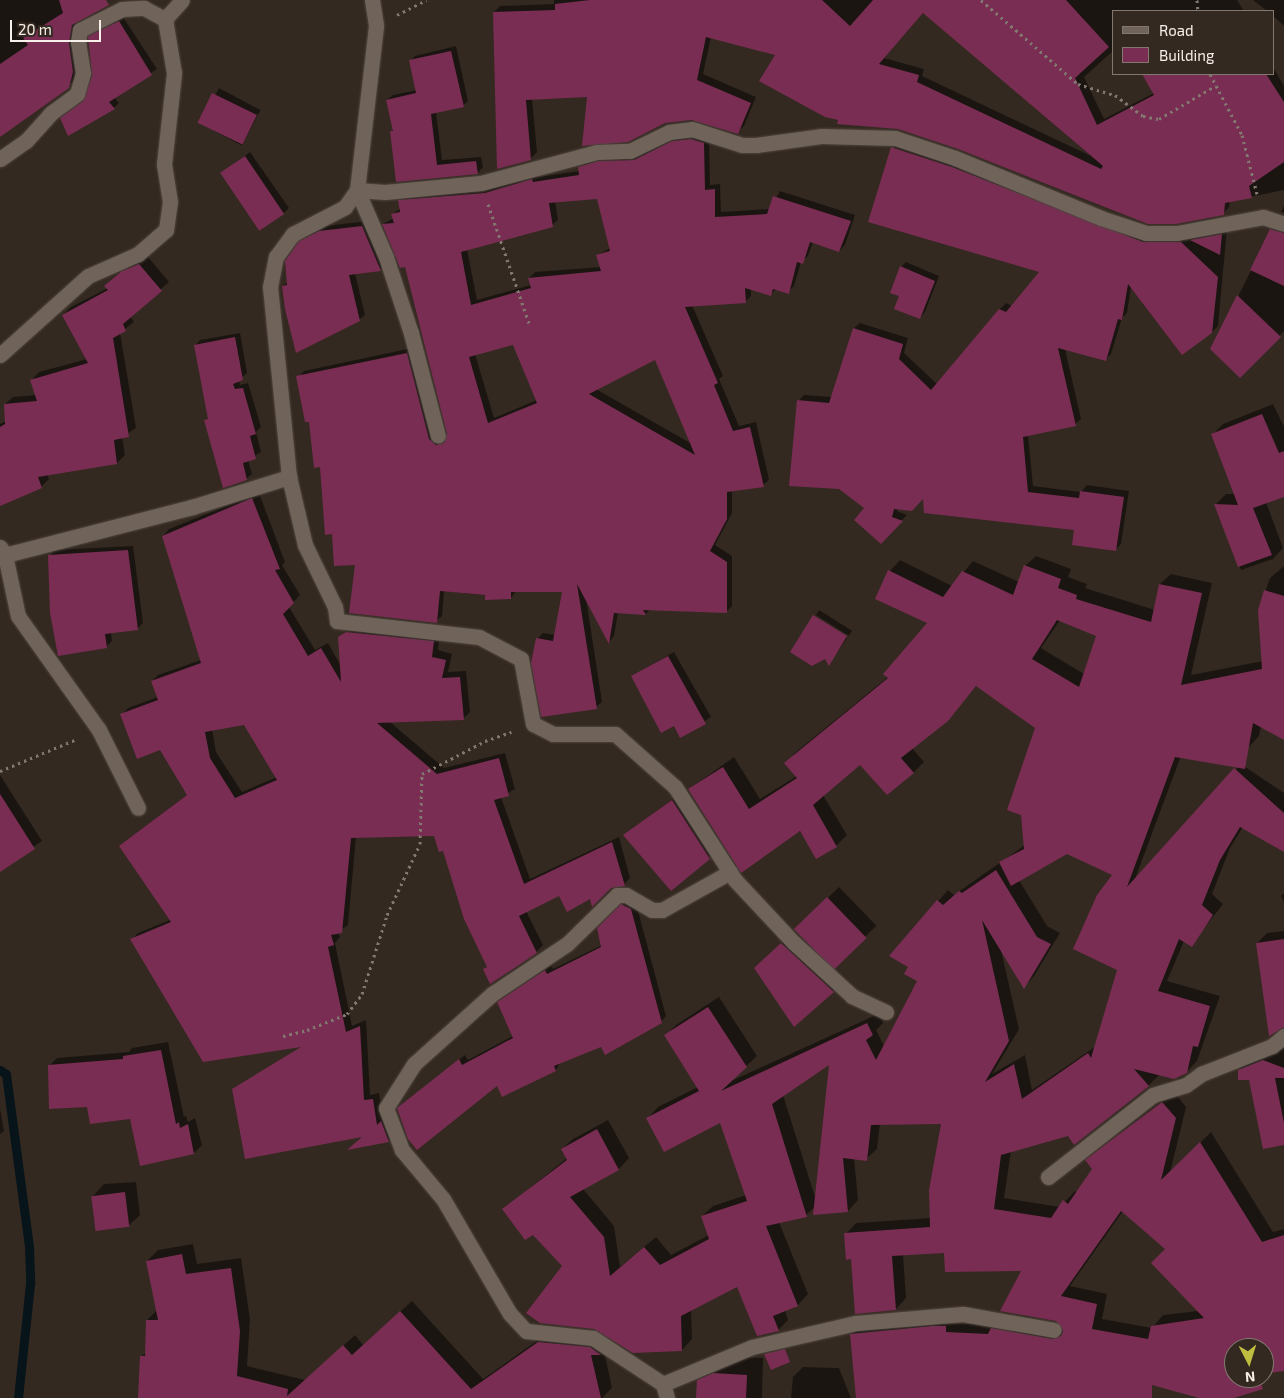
<!DOCTYPE html>
<style>
body{margin:0}
#map{position:relative;width:1284px;height:1398px;overflow:hidden;background:#342920;font-family:"Exo 2",sans-serif}
div>[style]{position:absolute}
[style*='--x']{left:calc(var(--x)*1px);top:calc(var(--y)*1px);width:calc(var(--w)*1px);rotate:calc(var(--a)*1deg)}
.shadow>*{inset:0;background:#0007;transform-origin:0 0}
.stream>*{height:9px;margin:-4.5px;padding:0 4.5px;transform-origin:4.5px;border-radius:4.5px;background:#07151a}
.building>*{inset:0;background:#7a2d53;transform-origin:0 0}
.path>*{height:3px;margin-top:-1.5px;transform-origin:0;background:repeating-linear-gradient(90deg,#827870 0 2.5px,transparent 0 6.5px)}
.roads{filter:drop-shadow(0 0 1px #504740) drop-shadow(0 0 1px #504740)}
.minor>*{height:15px;margin:-7.5px;padding:0 7.5px;transform-origin:7.5px;border-radius:7.5px;background:#70645a}
span{translate:-50% -50%;white-space:nowrap;text-align:center;line-height:1.15;-webkit-text-stroke:4px #342920;paint-order:stroke}
.legend{position:absolute;left:1112px;top:10px;width:162px;height:65px;box-sizing:border-box;background:#342920;border:1px solid #827870;margin:0;padding:6px 9px;list-style:none;font-size:15px;color:#f7efe9}
.legend li{display:flex;align-items:center;gap:10px;height:25px}
.legend b{width:25px;border:1px solid #827870}
.north{position:absolute;left:1224px;top:1338px;width:50px;height:50px;box-sizing:border-box;background:#342920;border:1px solid #827870;border-radius:50%;rotate:175deg;font-size:14px;font-weight:700;line-height:20px;text-align:center;color:#f7efe9}
.north::after{content:'';display:block;margin:auto;width:18px;height:22px;background:#c0be41;clip-path:polygon(50% 0,100% 100%,50% 72%,0 100%)}
.scale{position:absolute;left:10px;top:20px;width:91px;height:22px;box-sizing:border-box;border:2px solid #f7efe9;border-top:0;padding-left:6px;font-size:15px;line-height:18px;white-space:nowrap;color:#f7efe9;-webkit-text-stroke:4px #342920;paint-order:stroke}
</style>
<div id="map">
<div class="shadow">
<div style="clip-path:polygon(0 0,103px 0,76px 21px,74px 37px,79px 66px,74px 81px,0 134px)"></div>
<div style="clip-path:polygon(evenodd,554px 0,1237px 0,1244px 11px,1113px 11px,1113px 51px,1084px 77px,1104px 119px,1154px 93px,1144px 74px,1273px 74px,1273px 67px,1284px 86px,1284px 190px,1230px 201px,1229px 207px,1223px 214px,959px 148px,898px 128px,840px 119px,777px 54px,711px 37px,703px 74px,756px 97px,744px 126px,737px 132px,589px 95px,532px 98px,537px 152px,530px 159px,494px 12px,500px 6px,554px 4px,554px 0,924px 12px,1091px 156px,922px 76px,924px 69px,884px 58px,924px 12px)"></div>
<div style="clip-path:polygon(1253px 0,1284px 0,1284px 26px,1273px 16px,1273px 11px,1267px 11px)"></div>
<div style="clip-path:polygon(123px 17px,157px 69px,114px 97px,119px 103px,114px 108px,61px 119px,85px 100px,93px 76px,90px 37px)"></div>
<div style="clip-path:polygon(456px 46px,468px 101px,463px 106px,436px 112px,442px 160px,481px 157px,483px 167px,478px 173px,397px 180px,391px 132px,394px 129px,387px 100px,393px 95px,417px 90px,410px 61px,415px 56px)"></div>
<div style="left:219px;top:88px;width:47px;height:40px;rotate:28deg"></div>
<div style="clip-path:polygon(evenodd,679px 136px,709px 137px,710px 185px,720px 184px,721px 212px,770px 209px,780px 191px,855px 215px,845px 245px,839px 251px,813px 242px,808px 256px,801px 262px,794px 286px,788px 292px,776px 289px,771px 294px,751px 288px,751px 296px,745px 302px,692px 305px,723px 376px,719px 379px,739px 426px,756px 422px,769px 480px,763px 485px,732px 490px,732px 513px,715px 545px,732px 556px,732px 606px,726px 612px,650px 609px,646px 614px,618px 612px,614px 636px,609px 642px,586px 598px,602px 702px,596px 707px,537px 639px,543px 633px,555px 635px,563px 591px,516px 591px,511px 598px,444px 591px,442px 616px,436px 621px,356px 563px,333px 533px,321px 466px,298px 377px,304px 371px,412px 348px,442px 440px,448px 437px,406px 266px,383px 224px,394px 218px,393px 214px,401px 208px,400px 201px,405px 195px,491px 188px,538px 174px,538px 177px,580px 171px,585px 161px,605px 156px,641px 154px,679px 136px,598px 198px,610px 248px,598px 255px,601px 267px,535px 272px,529px 278px,531px 285px,477px 300px,467px 249px,552px 225px,558px 220px,555px 201px,598px 198px,679px 136px,514px 344px,537px 400px,494px 418px,475px 354px,514px 344px,679px 136px,656px 358px,692px 444px,596px 389px,656px 358px)"></div>
<div style="clip-path:polygon(900px 142px,1149px 237px,1227px 229px,1218px 326px,1212px 332px,1131px 287px,1127px 313px,1122px 318px,1111px 354px,1105px 360px,1065px 349px,1081px 419px,1075px 424px,1028px 435px,1033px 486px,1081px 492px,1087px 485px,1129px 491px,1121px 544px,1115px 550px,1076px 529px,924px 497px,898px 508px,897px 511px,907px 515px,881px 542px,865px 508px,798px 401px,804px 395px,832px 397px,854px 328px,860px 323px,908px 338px,904px 353px,937px 384px,1000px 309px,1006px 303px,1012px 306px,1041px 271px,870px 221px,894px 148px)"></div>
<div style="clip-path:polygon(250px 152px,289px 208px,284px 213px,222px 173px)"></div>
<div style="clip-path:polygon(1284px 205px,1284px 213px,1281px 212px)"></div>
<div style="clip-path:polygon(368px 221px,385px 264px,380px 270px,355px 273px,365px 315px,359px 320px,283px 286px,288px 282px,300px 242px,306px 236px,325px 226px)"></div>
<div style="clip-path:polygon(1278px 224px,1284px 225px,1284px 331px,1240px 376px,1212px 349px,1271px 230px)"></div>
<div style="clip-path:polygon(148px 257px,169px 282px,130px 316px,134px 322px,120px 333px,136px 428px,122px 437px,125px 455px,117px 463px,47px 474px,49px 479px,41px 487px,0 504px,0 424px,6px 421px,5px 404px,13px 397px,36px 395px,32px 380px,39px 372px,87px 359px,63px 315px,71px 307px,108px 288px,131px 264px)"></div>
<div style="clip-path:polygon(906px 262px,939px 276px,925px 312px,920px 318px,901px 296px,901px 267px)"></div>
<div style="clip-path:polygon(240px 333px,247px 373px,239px 380px,240px 385px,248px 383px,261px 427px,256px 432px,261px 452px,248px 460px,252px 474px,246px 479px,206px 421px,209px 418px,195px 346px,200px 340px)"></div>
<div style="clip-path:polygon(1273px 404px,1284px 427px,1284px 496px,1266px 502px,1283px 548px,1273px 559px,1241px 570px,1216px 504px,1226px 494px,1235px 494px,1212px 435px,1223px 424px)"></div>
<div style="clip-path:polygon(evenodd,259px 493px,285px 562px,282px 565px,300px 595px,289px 607px,315px 650px,328px 643px,341px 666px,339px 638px,354px 626px,440px 635px,438px 650px,452px 654px,448px 672px,466px 671px,470px 712px,464px 718px,389px 721px,444px 768px,505px 753px,515px 789px,501px 797px,530px 879px,619px 837px,630px 878px,624px 884px,610px 887px,591px 898px,559px 894px,526px 911px,543px 945px,536px 952px,484px 969px,488px 966px,443px 849px,435px 834px,356px 837px,348px 925px,338px 932px,340px 937px,335px 943px,352px 1026px,366px 1020px,370px 1095px,379px 1093px,383px 1120px,395px 1135px,388px 1141px,234px 1090px,307px 1045px,132px 939px,138px 933px,170px 920px,120px 846px,188px 794px,160px 749px,122px 715px,128px 708px,158px 697px,152px 681px,158px 675px,201px 660px,163px 536px,169px 529px,259px 493px,245px 723px,277px 777px,242px 792px,216px 752px,212px 729px,245px 723px)"></div>
<div style="clip-path:polygon(133px 546px,143px 623px,137px 629px,111px 632px,112px 641px,107px 646px,59px 655px,50px 556px,55px 550px)"></div>
<div style="clip-path:polygon(evenodd,1036px 556px,1071px 569px,1068px 577px,1087px 584px,1085px 588px,1155px 610px,1160px 584px,1171px 574px,1212px 583px,1191px 675px,1263px 661px,1259px 610px,1270px 578px,1284px 566px,1284px 739px,1261px 726px,1259px 736px,1249px 747px,1190px 732px,1135px 879px,1241px 764px,1284px 793px,1284px 851px,1243px 827px,1230px 848px,1212px 894px,1223px 904px,1191px 945px,1184px 941px,1167px 981px,1220px 996px,1197px 1061px,1186px 1072px,1160px 1074px,1148px 1086px,1069px 1135px,1011px 1151px,1004px 1198px,1060px 1207px,1075px 1191px,1077px 1192px,1093px 1169px,1087px 1160px,1174px 1092px,1186px 1107px,1170px 1173px,1211px 1132px,1273px 1232px,1284px 1229px,1284px 1369px,1264px 1373px,1264px 1348px,1234px 1348px,1234px 1377px,1115px 1373px,1112px 1398px,857px 1398px,851px 1334px,862px 1324px,998px 1324px,1003px 1318px,1063px 1329px,1023px 1269px,946px 1252px,903px 1254px,906px 1298px,896px 1309px,852px 1258px,846px 1234px,856px 1223px,931px 1218px,943px 1123px,880px 1124px,877px 1149px,866px 1159px,854px 1158px,858px 1200px,848px 1211px,815px 1207px,806px 1215px,779px 1222px,808px 1294px,798px 1305px,785px 1310px,788px 1320px,778px 1330px,738px 1285px,691px 1309px,692px 1339px,682px 1350px,564px 1266px,533px 1233px,504px 1209px,567px 1158px,562px 1149px,573px 1139px,608px 1120px,629px 1158px,619px 1169px,583px 1189px,614px 1226px,620px 1267px,656px 1237px,671px 1255px,709px 1235px,702px 1216px,713px 1206px,746px 1195px,721px 1121px,648px 1118px,658px 1107px,698px 1087px,665px 1036px,676px 1025px,719px 997px,757px 1056px,729px 1082px,878px 1014px,883px 1023px,876px 1030px,884px 1046px,919px 980px,909px 967px,890px 956px,948px 890px,954px 895px,1025px 845px,1036px 728px,977px 685px,947px 720px,912px 748px,924px 762px,913px 773px,861px 763px,823px 795px,847px 835px,836px 846px,689px 789px,734px 757px,760px 799px,797px 776px,786px 763px,796px 752px,888px 677px,929px 622px,890px 571px,900px 560px,952px 586px,973px 561px,1019px 582px,1025px 566px,1036px 556px,1060px 620px,1097px 635px,1084px 674px,1041px 648px,1060px 620px,1036px 556px,1067px 852px,1114px 874px,1119px 969px,1096px 1046px,1032px 1090px,1025px 1055px,992px 1074px,1019px 1029px,1001px 950px,1024px 987px,1034px 976px,1060px 933px,1047px 926px,1019px 880px,1067px 852px,1036px 556px,831px 1062px,816px 1200px,783px 1095px,831px 1062px,1036px 556px,1123px 1211px,1167px 1249px,1198px 1311px,1163px 1315px,1152px 1328px,1102px 1319px,1107px 1294px,1070px 1286px,1123px 1211px)"></div>
<div style="left:819px;top:610px;width:39px;height:6px;rotate:32deg"></div>
<div style="clip-path:polygon(813px 617px,847px 638px,829px 664px)"></div>
<div style="clip-path:polygon(674px 652px,711px 717px,681px 736px,675px 724px,632px 676px)"></div>
<div style="clip-path:polygon(0 775px,42px 841px,0 870px)"></div>
<div style="clip-path:polygon(682px 792px,719px 848px,671px 890px,625px 835px)"></div>
<div style="left:839px;top:887px;width:54px;height:60px;rotate:46deg"></div>
<div style="clip-path:polygon(1284px 893px,1284px 902px,1281px 896px)"></div>
<div style="clip-path:polygon(627px 900px,636px 903px,666px 1016px,661px 1022px,560px 1063px,556px 1070px,503px 1096px,497px 1084px,404px 1103px,465px 1055px,468px 1060px,513px 1036px,498px 1003px,551px 966px,553px 969px,602px 945px,598px 928px)"></div>
<div style="clip-path:polygon(1284px 931px,1284px 1027px,1257px 943px,1267px 933px)"></div>
<div style="clip-path:polygon(793px 932px,844px 980px,833px 991px,755px 968px)"></div>
<div style="clip-path:polygon(168px 1042px,184px 1117px,186px 1116px,188px 1122px,195px 1118px,202px 1145px,194px 1153px,141px 1164px,131px 1117px,88px 1105px,49px 1066px,57px 1058px,129px 1052px,132px 1048px)"></div>
<div style="clip-path:polygon(1284px 1049px,1284px 1144px,1250px 1078px,1239px 1070px,1249px 1060px)"></div>
<div style="clip-path:polygon(0 1108px,4px 1131px,0 1134px)"></div>
<div style="clip-path:polygon(136px 1182px,140px 1215px,128px 1226px,93px 1196px,104px 1184px)"></div>
<div style="clip-path:polygon(193px 1244px,197px 1264px,241px 1258px,250px 1319px,247px 1366px,305px 1380px,355px 1335px,363px 1345px,412px 1301px,483px 1379px,551px 1331px,601px 1336px,612px 1388px,602px 1398px,141px 1398px,141px 1357px,146px 1352px,147px 1320px,157px 1310px,147px 1261px,158px 1250px)"></div>
<div style="clip-path:polygon(731px 1357px,763px 1358px,762px 1398px,698px 1398px,698px 1381px,715px 1363px)"></div>
<div style="clip-path:polygon(803px 1367px,839px 1368px,851px 1398px,791px 1398px,793px 1377px)"></div>
</div>
<div class="stream">
<div style="--x:0;--y:1070;--w:7;--a:34"></div>
<div style="--x:6;--y:1074;--w:174;--a:82.4"></div>
<div style="--x:29;--y:1246;--w:38;--a:88"></div>
<div style="--x:30;--y:1284;--w:115;--a:96"></div>
</div>
<div class="building">
<div style="clip-path:polygon(59px 0,106px 0,109px 5px,72px 25px,69px 43px,73px 72px,69px 88px,0 137px,0 64px,28px 45px,23px 38px,63px 13px)"></div>
<div style="clip-path:polygon(evenodd,590px 0,822px 0,850px 26px,873px 0,1066px 0,1109px 47px,1075px 78px,1097px 125px,1154px 95px,1142px 74px,1266px 74px,1284px 102px,1284px 162px,1249px 186px,1252px 198px,1225px 203px,1224px 215px,1176px 224px,1148px 224px,958px 149px,898px 129px,837px 124px,838px 120px,825px 117px,759px 81px,775px 55px,706px 37px,697px 80px,751px 103px,738px 134px,691px 120px,665px 123px,628px 142px,582px 146px,587px 97px,526px 100px,531px 160px,497px 169px,493px 12px,555px 10px,555px 4px,590px 0,923px 13px,1103px 166px,1101px 169px,917px 82px,919px 75px,879px 64px,923px 13px)"></div>
<div style="clip-path:polygon(119px 21px,152px 75px,109px 102px,115px 109px,68px 136px,60px 118px,83px 101px,92px 76px,88px 36px)"></div>
<div style="clip-path:polygon(451px 51px,464px 107px,431px 114px,437px 165px,476px 161px,478px 174px,396px 182px,390px 131px,393px 131px,386px 100px,416px 93px,409px 60px)"></div>
<div style="left:212px;top:93px;width:50px;height:33px;rotate:26deg"></div>
<div style="clip-path:polygon(evenodd,691px 139px,704px 143px,705px 190px,715px 189px,715px 217px,767px 214px,773px 196px,851px 221px,839px 252px,810px 242px,803px 264px,797px 262px,789px 294px,773px 289px,771px 296px,745px 288px,746px 303px,685px 307px,718px 383px,714px 385px,733px 431px,750px 427px,764px 487px,727px 492px,727px 519px,710px 551px,727px 562px,727px 613px,643px 610px,646px 615px,614px 613px,609px 644px,577px 584px,597px 709px,541px 717px,531px 663px,536px 638px,553px 641px,562px 592px,511px 592px,511px 599px,485px 600px,485px 595px,440px 591px,437px 623px,349px 613px,355px 565px,334px 566px,332px 534px,325px 535px,320px 467px,314px 468px,309px 422px,305px 422px,296px 376px,407px 353px,429px 439px,436px 445px,444px 443px,447px 434px,405px 267px,400px 268px,382px 224px,394px 223px,391px 214px,400px 212px,398px 200px,485px 193px,532px 179px,533px 182px,579px 175px,578px 167px,598px 161px,634px 160px,672px 141px,691px 139px,597px 199px,610px 251px,596px 255px,601px 271px,528px 278px,531px 288px,471px 305px,461px 252px,553px 227px,549px 203px,597px 199px,691px 139px,513px 345px,537px 403px,488px 423px,469px 357px,513px 345px,691px 139px,655px 360px,695px 455px,589px 394px,655px 360px)"></div>
<div style="clip-path:polygon(891px 147px,952px 167px,1143px 242px,1181px 242px,1218px 277px,1212px 333px,1182px 355px,1128px 284px,1122px 320px,1118px 319px,1106px 361px,1058px 348px,1076px 426px,1023px 437px,1028px 492px,1079px 498px,1080px 491px,1124px 497px,1116px 551px,1072px 545px,1074px 530px,924px 513px,923px 499px,912px 511px,894px 509px,892px 517px,903px 521px,881px 544px,854px 520px,864px 508px,839px 489px,789px 486px,797px 400px,829px 403px,853px 328px,903px 344px,899px 359px,931px 390px,999px 309px,1006px 312px,1039px 272px,868px 222px)"></div>
<div style="left:245px;top:156px;width:70px;height:30px;rotate:56deg"></div>
<div style="clip-path:polygon(362px 226px,381px 271px,349px 275px,360px 321px,296px 353px,285px 309px,282px 286px,287px 285px,285px 261px,299px 241px,319px 231px)"></div>
<div style="clip-path:polygon(1270px 229px,1284px 233px,1284px 286px,1250px 270px)"></div>
<div style="clip-path:polygon(1222px 234px,1220px 255px,1190px 240px)"></div>
<div style="clip-path:polygon(139px 264px,162px 291px,123px 324px,126px 331px,113px 338px,129px 437px,114px 440px,117px 464px,38px 477px,42px 488px,0 506px,0 427px,5px 424px,4px 404px,37px 401px,30px 380px,88px 363px,62px 315px,108px 290px,104px 286px,122px 271px)"></div>
<div style="clip-path:polygon(900px 266px,935px 281px,920px 319px,894px 309px,899px 296px,890px 293px)"></div>
<div style="clip-path:polygon(1237px 295px,1281px 337px,1240px 378px,1210px 349px)"></div>
<div style="clip-path:polygon(235px 337px,243px 380px,233px 384px,235px 389px,243px 388px,256px 434px,250px 436px,256px 459px,243px 463px,247px 480px,223px 488px,204px 420px,208px 419px,194px 345px)"></div>
<div style="clip-path:polygon(1262px 414px,1279px 453px,1284px 451px,1284px 497px,1253px 508px,1272px 555px,1238px 567px,1214px 504px,1238px 505px,1211px 434px)"></div>
<div style="clip-path:polygon(evenodd,252px 498px,280px 569px,275px 570px,294px 603px,283px 614px,308px 656px,321px 648px,341px 682px,338px 637px,346px 632px,434px 641px,432px 657px,446px 660px,442px 678px,460px 677px,464px 720px,377px 723px,437px 774px,499px 758px,509px 796px,494px 800px,524px 884px,612px 842px,625px 886px,611px 888px,592px 907px,590px 899px,567px 912px,559px 896px,519px 916px,537px 953px,490px 984px,483px 969px,487px 967px,464px 919px,443px 851px,439px 852px,434px 836px,351px 838px,342px 933px,331px 935px,334px 945px,328px 947px,346px 1032px,360px 1026px,364px 1100px,373px 1099px,377px 1125px,381px 1121px,389px 1142px,347px 1150px,362px 1137px,245px 1159px,232px 1089px,301px 1047px,203px 1062px,130px 939px,171px 922px,119px 846px,187px 795px,160px 750px,137px 759px,120px 714px,158px 700px,151px 681px,201px 663px,162px 536px,252px 498px,244px 725px,277px 780px,235px 798px,210px 758px,205px 732px,244px 725px)"></div>
<div style="clip-path:polygon(128px 550px,138px 630px,105px 634px,107px 648px,58px 656px,50px 613px,48px 555px)"></div>
<div style="clip-path:polygon(evenodd,1024px 565px,1061px 579px,1058px 588px,1077px 595px,1076px 599px,1151px 622px,1159px 584px,1202px 593px,1181px 685px,1262px 669px,1258px 610px,1264px 590px,1284px 596px,1284px 740px,1253px 723px,1245px 769px,1175px 757px,1127px 887px,1234px 768px,1284px 813px,1284px 852px,1240px 827px,1220px 860px,1202px 905px,1213px 915px,1192px 947px,1179px 939px,1158px 991px,1210px 1006px,1198px 1047px,1193px 1046px,1187px 1073px,1174px 1079px,1134px 1069px,1149px 1086px,1074px 1145px,1068px 1136px,1001px 1155px,994px 1209px,1051px 1218px,1063px 1200px,1068px 1204px,1092px 1169px,1085px 1160px,1162px 1102px,1176px 1118px,1161px 1180px,1200px 1142px,1262px 1242px,1284px 1235px,1284px 1371px,1264px 1374px,1264px 1348px,1234px 1348px,1234px 1378px,1259px 1378px,1263px 1389px,1234px 1398px,1199px 1398px,1152px 1385px,1152px 1398px,856px 1398px,850px 1334px,932px 1326px,946px 1326px,946px 1332px,988px 1334px,991px 1328px,1053px 1339px,1061px 1336px,1063px 1331px,1056px 1321px,1000px 1311px,1021px 1271px,945px 1272px,944px 1253px,892px 1256px,896px 1310px,855px 1314px,851px 1259px,846px 1260px,844px 1233px,930px 1227px,929px 1190px,941px 1124px,871px 1125px,867px 1161px,843px 1158px,848px 1212px,813px 1215px,829px 1065px,772px 1104px,807px 1217px,766px 1226px,798px 1306px,773px 1316px,779px 1331px,757px 1336px,737px 1287px,681px 1316px,682px 1351px,633px 1353px,594px 1329px,540px 1323px,526px 1313px,562px 1266px,533px 1235px,525px 1240px,502px 1209px,567px 1160px,561px 1149px,597px 1129px,619px 1170px,570px 1197px,604px 1237px,610px 1276px,644px 1247px,660px 1265px,709px 1239px,701px 1216px,747px 1201px,720px 1123px,664px 1152px,646px 1118px,699px 1091px,664px 1035px,708px 1007px,747px 1067px,721px 1091px,867px 1023px,873px 1035px,866px 1040px,876px 1060px,917px 981px,904px 974px,908px 967px,889px 956px,937px 900px,943px 905px,959px 891px,962px 893px,996px 870px,1037px 937px,1051px 944px,1024px 989px,982px 920px,1009px 1041px,985px 1082px,1014px 1064px,1022px 1099px,1088px 1053px,1091px 1058px,1117px 970px,1073px 949px,1097px 895px,1112px 875px,1067px 854px,1011px 886px,999px 862px,1024px 849px,1021px 815px,1007px 810px,1035px 728px,976px 686px,948px 721px,901px 758px,914px 773px,887px 795px,860px 765px,813px 805px,837px 847px,816px 859px,800px 831px,741px 873px,688px 789px,723px 767px,749px 809px,797px 778px,784px 763px,888px 678px,883px 674px,927px 623px,875px 599px,888px 570px,943px 597px,962px 571px,1013px 595px,1024px 565px,1057px 620px,1096px 636px,1079px 687px,1032px 659px,1057px 620px,1024px 565px,1121px 1211px,1165px 1249px,1151px 1263px,1204px 1318px,1151px 1326px,1148px 1339px,1092px 1329px,1097px 1304px,1061px 1296px,1121px 1211px)"></div>
<div style="clip-path:polygon(813px 615px,847px 636px,829px 666px,825px 659px,812px 666px,790px 652px)"></div>
<div style="clip-path:polygon(668px 656px,706px 724px,680px 738px,674px 726px,661px 733px,631px 676px)"></div>
<div style="clip-path:polygon(0 794px,35px 849px,0 872px)"></div>
<div style="clip-path:polygon(672px 800px,710px 859px,671px 891px,623px 835px)"></div>
<div style="left:827px;top:897px;width:57px;height:46px;rotate:46deg"></div>
<div style="clip-path:polygon(621px 904px,631px 909px,662px 1023px,605px 1055px,601px 1047px,554px 1066px,556px 1071px,502px 1097px,497px 1086px,417px 1150px,408px 1139px,397px 1108px,459px 1059px,462px 1065px,513px 1038px,497px 1002px,545px 970px,547px 974px,601px 947px,597px 928px)"></div>
<div style="clip-path:polygon(1284px 939px,1284px 1027px,1269px 1036px,1256px 943px)"></div>
<div style="clip-path:polygon(781px 943px,834px 992px,794px 1027px,754px 968px)"></div>
<div style="clip-path:polygon(161px 1050px,176px 1124px,179px 1122px,180px 1128px,188px 1124px,194px 1154px,140px 1166px,130px 1119px,90px 1124px,87px 1107px,49px 1109px,48px 1065px,123px 1059px,123px 1056px)"></div>
<div style="clip-path:polygon(1263px 1060px,1284px 1068px,1284px 1078px,1275px 1078px,1284px 1123px,1284px 1145px,1263px 1149px,1249px 1080px,1238px 1080px,1238px 1070px)"></div>
<div style="left:125px;top:1192px;width:35px;height:34px;rotate:83deg"></div>
<div style="clip-path:polygon(182px 1254px,186px 1274px,231px 1268px,240px 1331px,237px 1376px,288px 1389px,287px 1396px,343px 1345px,352px 1355px,400px 1311px,471px 1389px,538px 1342px,590px 1347px,601px 1355px,591px 1355px,601px 1398px,138px 1398px,140px 1356px,145px 1356px,146px 1320px,158px 1320px,146px 1261px)"></div>
<div style="clip-path:polygon(785px 1349px,790px 1362px,771px 1370px,764px 1354px)"></div>
<div style="clip-path:polygon(713px 1373px,747px 1375px,746px 1398px,696px 1398px,697px 1380px)"></div>
</div>
<div class="path">
<div style="--x:981;--y:0;--w:128;--a:40.9"></div>
<div style="--x:1078;--y:84;--w:39;--a:17"></div>
<div style="--x:1115;--y:95;--w:35;--a:37"></div>
<div style="--x:1143;--y:116;--w:16;--a:11"></div>
<div style="--x:1159;--y:119;--w:65;--a:-30.5"></div>
<div style="--x:1197;--y:0;--w:11;--a:85"></div>
<div style="--x:397;--y:15;--w:33;--a:-27"></div>
<div style="--x:1210;--y:74;--w:69;--a:62.3"></div>
<div style="--x:1242;--y:135;--w:61;--a:75.7"></div>
<div style="--x:488;--y:204;--w:126;--a:71"></div>
<div style="--x:0;--y:771;--w:83;--a:-22.6"></div>
<div style="--x:283;--y:1036;--w:25;--a:-14"></div>
<div style="--x:307;--y:1030;--w:43;--a:-21.8"></div>
<div style="--x:347;--y:1014;--w:25;--a:-53"></div>
<div style="--x:362;--y:994;--w:83;--a:-72.4"></div>
<div style="--x:387;--y:915;--w:78;--a:-65.1"></div>
<div style="--x:420;--y:844;--w:70;--a:-88.4"></div>
<div style="--x:422;--y:774;--w:71;--a:-27.6"></div>
<div style="--x:485;--y:741;--w:28;--a:-19"></div>
</div>
<div class="roads">
<div class="minor">
<div style="--x:372;--y:0;--w:26;--a:81"></div>
<div style="--x:376;--y:26;--w:165;--a:96.6"></div>
<div style="--x:357;--y:190;--w:73;--a:66.6"></div>
<div style="--x:386;--y:257;--w:80;--a:71.8"></div>
<div style="--x:411;--y:333;--w:106;--a:75.3"></div>
<div style="--x:0;--y:159;--w:32;--a:-35"></div>
<div style="--x:26;--y:141;--w:38;--a:-48"></div>
<div style="--x:51;--y:113;--w:32;--a:-36"></div>
<div style="--x:77;--y:94;--w:22;--a:-74"></div>
<div style="--x:83;--y:73;--w:31;--a:-99"></div>
<div style="--x:78;--y:42;--w:12;--a:-81"></div>
<div style="--x:80;--y:30;--w:47;--a:-26.6"></div>
<div style="--x:122;--y:9;--w:22;--a:-3"></div>
<div style="--x:144;--y:8;--w:24;--a:28"></div>
<div style="--x:165;--y:19;--w:25;--a:-48"></div>
<div style="--x:0;--y:355;--w:118;--a:-41.9"></div>
<div style="--x:88;--y:276;--w:55;--a:-23.7"></div>
<div style="--x:138;--y:254;--w:37;--a:-41"></div>
<div style="--x:166;--y:230;--w:28;--a:-82"></div>
<div style="--x:170;--y:202;--w:38;--a:-99"></div>
<div style="--x:164;--y:164;--w:92;--a:-83.7"></div>
<div style="--x:174;--y:73;--w:55;--a:-99.5"></div>
<div style="--x:0;--y:547;--w:9;--a:58"></div>
<div style="--x:5;--y:555;--w:62;--a:78"></div>
<div style="--x:18;--y:616;--w:140;--a:54.6"></div>
<div style="--x:99;--y:730;--w:87;--a:63.4"></div>
<div style="--x:5;--y:555;--w:193;--a:-14.4"></div>
<div style="--x:192;--y:507;--w:102;--a:-17.2"></div>
<div style="--x:886;--y:1012;--w:38;--a:-155"></div>
<div style="--x:852;--y:996;--w:80;--a:-137.5"></div>
<div style="--x:793;--y:942;--w:85;--a:-133.1"></div>
<div style="--x:735;--y:880;--w:111;--a:-122.8"></div>
<div style="--x:675;--y:787;--w:80;--a:-138.5"></div>
<div style="--x:615;--y:734;--w:62;--a:180"></div>
<div style="--x:553;--y:734;--w:22;--a:-153"></div>
<div style="--x:533;--y:724;--w:66;--a:-100.5"></div>
<div style="--x:521;--y:659;--w:47;--a:-152.4"></div>
<div style="--x:479;--y:637;--w:143;--a:-173.6"></div>
<div style="--x:337;--y:621;--w:14;--a:-98"></div>
<div style="--x:335;--y:607;--w:69;--a:-115.8"></div>
<div style="--x:305;--y:545;--w:70;--a:-103.2"></div>
<div style="--x:289;--y:477;--w:191;--a:-95.7"></div>
<div style="--x:270;--y:287;--w:31;--a:-79"></div>
<div style="--x:276;--y:257;--w:29;--a:-54"></div>
<div style="--x:293;--y:234;--w:59;--a:-27.4"></div>
<div style="--x:345;--y:207;--w:21;--a:-55"></div>
<div style="--x:357;--y:190;--w:28;--a:4"></div>
<div style="--x:385;--y:192;--w:96;--a:-5.4"></div>
<div style="--x:481;--y:183;--w:120;--a:-15"></div>
<div style="--x:597;--y:152;--w:33;--a:-2"></div>
<div style="--x:630;--y:151;--w:43;--a:-26"></div>
<div style="--x:669;--y:132;--w:23;--a:-7"></div>
<div style="--x:692;--y:129;--w:52;--a:17.7"></div>
<div style="--x:742;--y:145;--w:14;--a:0"></div>
<div style="--x:756;--y:145;--w:67;--a:-7.8"></div>
<div style="--x:822;--y:136;--w:73;--a:1.6"></div>
<div style="--x:895;--y:138;--w:63;--a:18.4"></div>
<div style="--x:955;--y:158;--w:158;--a:22.3"></div>
<div style="--x:1101;--y:218;--w:47;--a:18.4"></div>
<div style="--x:1146;--y:233;--w:31;--a:0"></div>
<div style="--x:1177;--y:233;--w:87;--a:-10.5"></div>
<div style="--x:1263;--y:217;--w:22;--a:18"></div>
<div style="--x:1048;--y:1177;--w:133;--a:-38"></div>
<div style="--x:1153;--y:1095;--w:34;--a:-17"></div>
<div style="--x:1186;--y:1085;--w:19;--a:-36"></div>
<div style="--x:1201;--y:1074;--w:76;--a:-21.5"></div>
<div style="--x:1272;--y:1046;--w:16;--a:-40"></div>
<div style="--x:663;--y:1384;--w:96;--a:-22.6"></div>
<div style="--x:752;--y:1347;--w:107;--a:-13"></div>
<div style="--x:856;--y:1323;--w:107;--a:-4.8"></div>
<div style="--x:963;--y:1314;--w:92;--a:10"></div>
<div style="--x:667;--y:1398;--w:15;--a:-106"></div>
<div style="--x:663;--y:1384;--w:84;--a:-146.7"></div>
<div style="--x:593;--y:1338;--w:67;--a:-174"></div>
<div style="--x:526;--y:1331;--w:23;--a:-133"></div>
<div style="--x:510;--y:1314;--w:133;--a:-120.2"></div>
<div style="--x:443;--y:1199;--w:64;--a:-129.9"></div>
<div style="--x:402;--y:1150;--w:45;--a:-110.9"></div>
<div style="--x:386;--y:1108;--w:52;--a:-57.5"></div>
<div style="--x:414;--y:1064;--w:105;--a:-41.9"></div>
<div style="--x:492;--y:994;--w:90;--a:-33.7"></div>
<div style="--x:567;--y:944;--w:70;--a:-44.4"></div>
<div style="--x:617;--y:895;--w:9;--a:0"></div>
<div style="--x:626;--y:895;--w:30;--a:30"></div>
<div style="--x:652;--y:910;--w:10;--a:0"></div>
<div style="--x:662;--y:910;--w:78;--a:-29.2"></div>
</div>
</div>
<ul class="legend">
<li><b style="height:6px;background:#70645a"></b>Road</li>
<li><b style="height:14px;background:#7a2d53"></b>Building</li>
</ul>
<div class="north">N</div>
<div class="scale">20 m</div>
</div>
